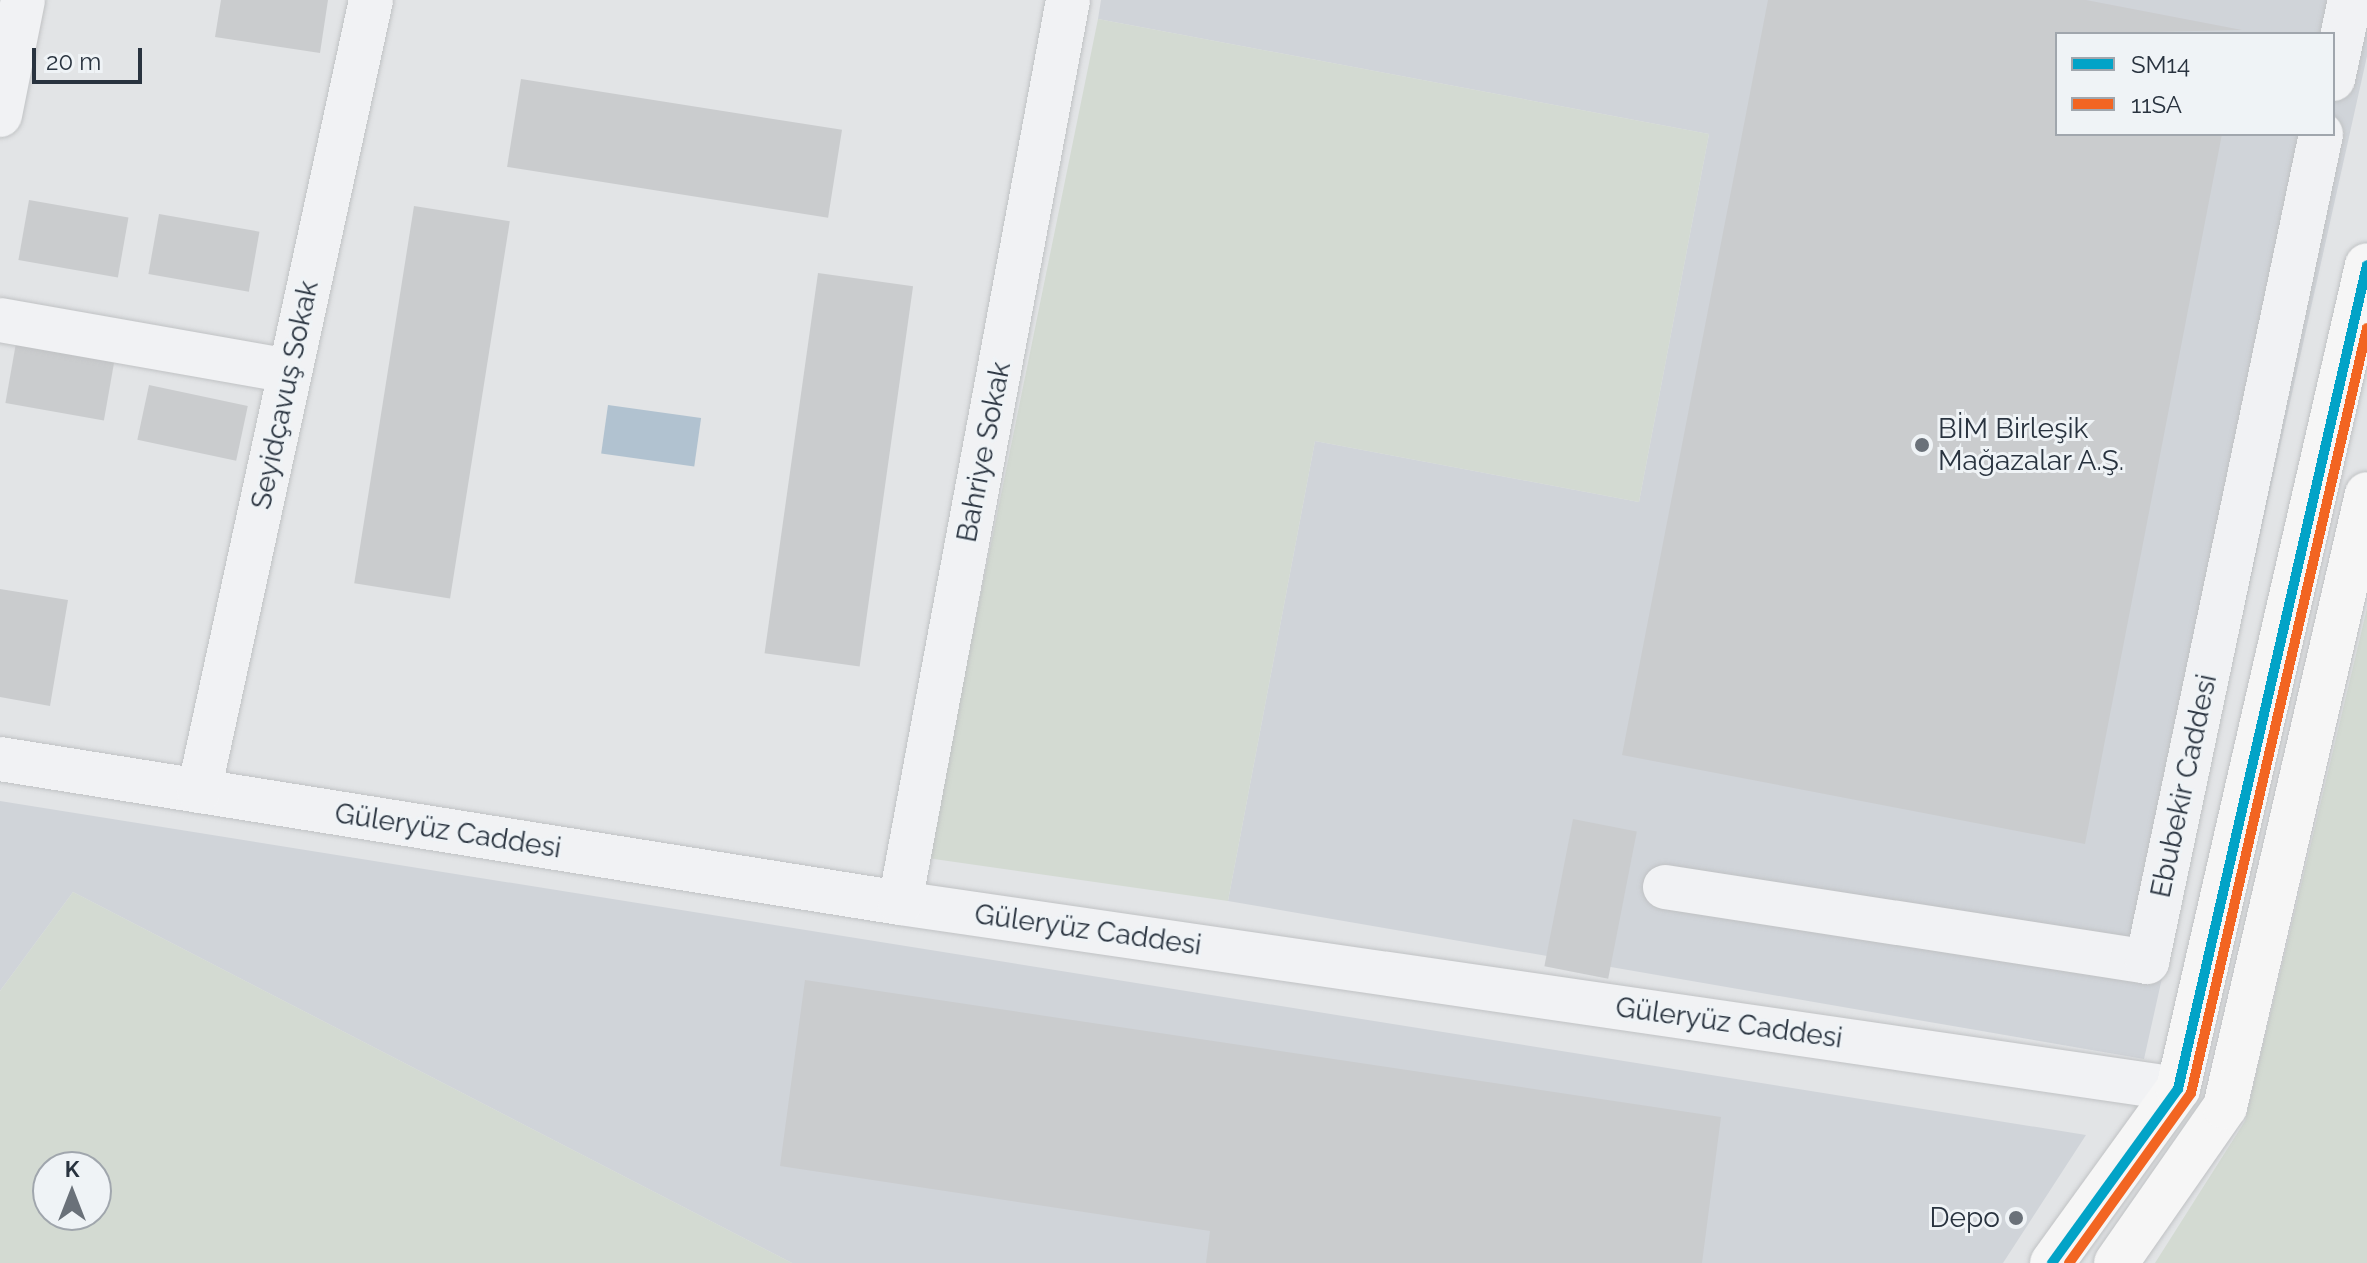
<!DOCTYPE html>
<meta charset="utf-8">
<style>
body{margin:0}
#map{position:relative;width:2367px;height:1263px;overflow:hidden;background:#e2e4e6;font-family:Raleway,sans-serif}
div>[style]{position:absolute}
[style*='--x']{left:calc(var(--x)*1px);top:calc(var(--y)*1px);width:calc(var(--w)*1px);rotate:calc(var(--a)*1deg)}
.built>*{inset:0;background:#d0d4d9}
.green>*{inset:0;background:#d3dad2}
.water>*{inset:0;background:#b1c2d0;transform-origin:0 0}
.building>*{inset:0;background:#caccce;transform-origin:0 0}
.roads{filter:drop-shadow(0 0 2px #c0c2c4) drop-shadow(0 0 2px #c0c2c4)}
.minor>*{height:44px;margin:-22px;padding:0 22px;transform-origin:22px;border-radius:22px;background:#f1f2f4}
.major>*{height:44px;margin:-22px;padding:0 22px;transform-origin:22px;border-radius:22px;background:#f6f6f6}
.bus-1>*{height:10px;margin:-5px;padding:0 5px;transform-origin:5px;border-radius:5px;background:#02a3c7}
.bus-2>*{height:10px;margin:-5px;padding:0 5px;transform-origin:5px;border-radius:5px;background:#f26522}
.dots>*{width:22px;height:22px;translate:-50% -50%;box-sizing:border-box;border:4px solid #eff3f6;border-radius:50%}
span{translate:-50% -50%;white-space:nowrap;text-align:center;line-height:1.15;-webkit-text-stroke:6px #eff3f6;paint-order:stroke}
.street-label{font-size:28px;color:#29333f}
.poi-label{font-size:28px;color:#29333f}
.left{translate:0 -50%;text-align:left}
.right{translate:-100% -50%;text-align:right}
.legend{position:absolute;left:2055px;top:32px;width:280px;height:104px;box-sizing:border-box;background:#eff3f6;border:2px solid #a0a6ad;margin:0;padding:10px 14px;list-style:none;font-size:24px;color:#29333f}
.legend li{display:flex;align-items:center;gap:16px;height:40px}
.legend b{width:40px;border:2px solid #a0a6ad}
.north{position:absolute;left:32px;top:1151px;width:80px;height:80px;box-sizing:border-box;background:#eff3f6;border:2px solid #a0a6ad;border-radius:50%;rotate:0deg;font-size:22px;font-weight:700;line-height:32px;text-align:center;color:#29333f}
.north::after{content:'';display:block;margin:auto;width:28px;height:36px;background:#6a7179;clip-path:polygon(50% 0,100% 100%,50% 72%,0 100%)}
.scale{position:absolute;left:32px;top:48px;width:110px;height:36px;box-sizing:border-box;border:4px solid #29333f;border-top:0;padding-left:10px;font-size:24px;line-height:28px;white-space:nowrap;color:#29333f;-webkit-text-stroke:6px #eff3f6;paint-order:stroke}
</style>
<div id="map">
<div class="built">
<div style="clip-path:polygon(evenodd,1101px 0,2367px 0,2367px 56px,2144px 1059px,1228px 901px,1315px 441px,1639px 502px,1709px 134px,1098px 19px,1101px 0,2057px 34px,2333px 34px,2333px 134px,2057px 134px,2057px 34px)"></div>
<div style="clip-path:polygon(0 801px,2086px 1135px,2003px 1263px,792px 1263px,73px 892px,0 991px)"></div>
</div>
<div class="green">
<div style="clip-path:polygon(1098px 19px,1709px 134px,1639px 502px,1315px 441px,1228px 901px,927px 858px)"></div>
<div style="clip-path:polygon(2367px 608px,2367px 1263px,2155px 1263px,2245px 1121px)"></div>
<div style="clip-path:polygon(evenodd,73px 892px,792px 1263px,0 1263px,0 991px,73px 892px,48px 1167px,96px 1167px,96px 1215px,48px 1215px,48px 1167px)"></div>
</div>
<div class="water">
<div style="left:608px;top:405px;width:94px;height:49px;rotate:8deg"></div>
</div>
<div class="building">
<div style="clip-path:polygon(221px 0,328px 0,320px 53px,215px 37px)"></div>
<div style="clip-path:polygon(1768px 0,2086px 0,2242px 30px,2057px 34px,2057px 134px,2222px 134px,2085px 844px,1622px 755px)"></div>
<div style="left:521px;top:79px;width:325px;height:89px;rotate:9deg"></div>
<div style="left:29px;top:200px;width:101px;height:61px;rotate:10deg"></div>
<div style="left:414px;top:206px;width:97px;height:382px;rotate:9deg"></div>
<div style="left:159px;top:214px;width:102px;height:61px;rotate:10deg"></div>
<div style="left:818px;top:273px;width:96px;height:384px;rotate:8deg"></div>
<div style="left:16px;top:343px;width:100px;height:61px;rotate:10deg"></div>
<div style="left:149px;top:385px;width:101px;height:56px;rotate:12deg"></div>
<div style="clip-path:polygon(0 589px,68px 600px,50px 706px,0 697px)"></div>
<div style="left:1573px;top:819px;width:65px;height:150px;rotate:11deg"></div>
<div style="clip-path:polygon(805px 980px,1721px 1117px,1702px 1263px,1206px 1263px,1210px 1231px,780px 1166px)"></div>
</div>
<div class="roads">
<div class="minor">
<div style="--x:2333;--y:79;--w:81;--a:-77.9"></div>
<div style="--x:0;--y:115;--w:117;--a:-78.7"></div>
<div style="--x:0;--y:320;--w:294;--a:10"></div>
<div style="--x:0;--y:759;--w:911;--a:9.09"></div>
<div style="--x:900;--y:903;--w:1291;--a:8.28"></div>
<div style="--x:199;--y:791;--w:809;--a:-77.73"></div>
<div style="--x:1665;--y:887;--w:488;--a:8.8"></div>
<div style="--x:2147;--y:962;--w:846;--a:-78.13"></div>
<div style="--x:900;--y:903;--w:918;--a:-79.46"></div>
</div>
<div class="major">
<div style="--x:2052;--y:1263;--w:215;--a:-54.1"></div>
<div style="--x:2178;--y:1089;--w:845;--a:-77.08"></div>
<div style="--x:2116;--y:1263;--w:190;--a:-55.1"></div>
<div style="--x:2225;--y:1107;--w:629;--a:-76.96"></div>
</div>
</div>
<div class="bus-1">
<div style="--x:2052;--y:1263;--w:215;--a:-54.1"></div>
<div style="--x:2178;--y:1089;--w:845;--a:-77.08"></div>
</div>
<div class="bus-2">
<div style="--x:2069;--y:1263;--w:209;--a:-54.3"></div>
<div style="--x:2191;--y:1093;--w:785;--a:-77.04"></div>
</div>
<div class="dots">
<div style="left:1922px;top:445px;background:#6a7179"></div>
<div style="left:2016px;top:1218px;background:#6a7179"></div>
</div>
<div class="street-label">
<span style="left:285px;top:395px;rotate:-78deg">Seyidçavuş Sokak</span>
<span style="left:984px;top:452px;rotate:-79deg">Bahriye Sokak</span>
<span style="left:2184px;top:786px;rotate:-78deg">Ebubekir Caddesi</span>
<span style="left:448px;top:831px;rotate:9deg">Güleryüz Caddesi</span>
<span style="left:1088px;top:930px;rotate:8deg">Güleryüz Caddesi</span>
<span style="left:1729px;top:1023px;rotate:8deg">Güleryüz Caddesi</span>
</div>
<div class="poi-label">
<span class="left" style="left:1938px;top:445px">BİM Birleşik<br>Mağazalar A.Ş.</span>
<span class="right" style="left:2000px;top:1218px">Depo</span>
</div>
<ul class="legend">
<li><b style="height:10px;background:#02a3c7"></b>SM14</li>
<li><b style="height:10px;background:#f26522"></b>11SA</li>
</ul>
<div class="north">K</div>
<div class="scale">20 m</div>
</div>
